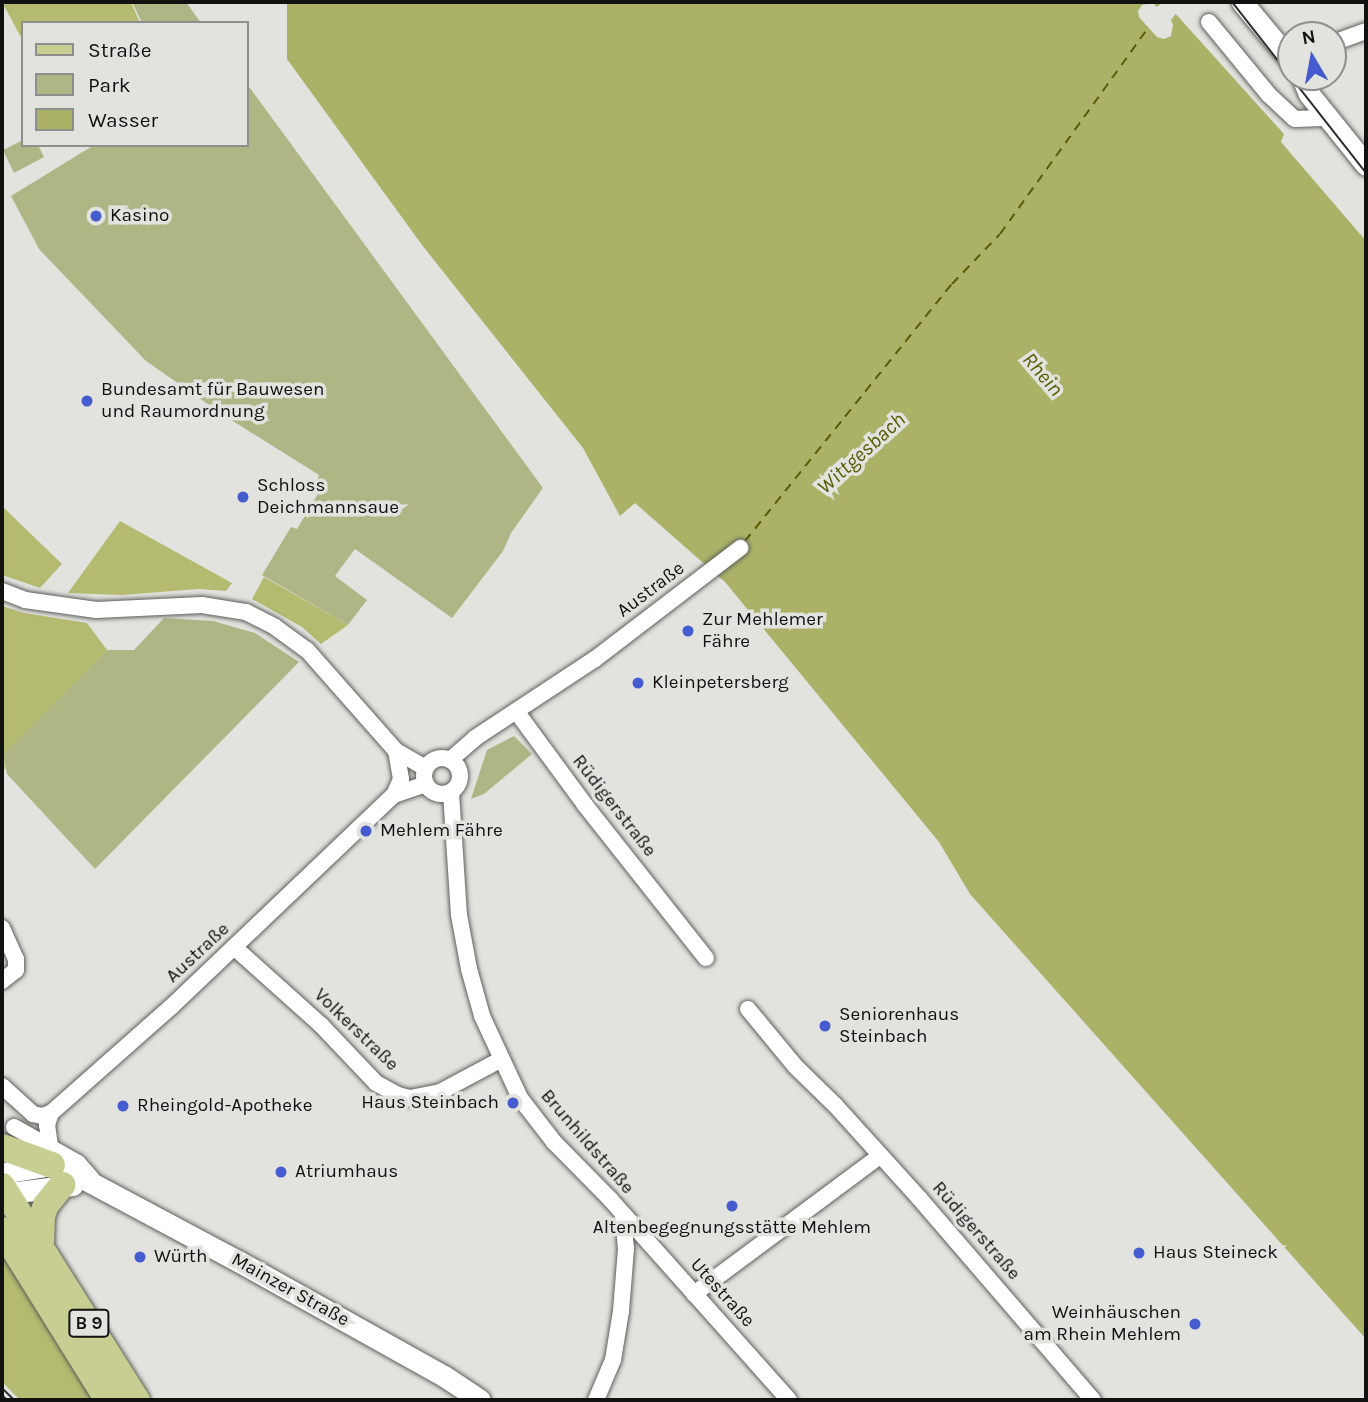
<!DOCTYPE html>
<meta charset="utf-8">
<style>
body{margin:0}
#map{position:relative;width:1368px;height:1402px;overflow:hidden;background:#e2e3de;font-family:Karla,sans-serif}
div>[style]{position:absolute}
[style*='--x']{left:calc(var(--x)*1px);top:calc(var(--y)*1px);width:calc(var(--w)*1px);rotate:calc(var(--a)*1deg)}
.green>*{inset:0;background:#b0b585}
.forest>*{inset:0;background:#b4bb70}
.water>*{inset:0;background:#abb268}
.pier>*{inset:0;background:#e2e3de}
.ferry>*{height:2px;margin-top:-1px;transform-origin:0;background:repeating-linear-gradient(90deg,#585c00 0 9px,transparent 0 16px)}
.roads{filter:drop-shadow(0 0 2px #5e5f5b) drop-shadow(0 0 2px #5e5f5b)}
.minor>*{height:16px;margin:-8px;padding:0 8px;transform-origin:8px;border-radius:8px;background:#fff}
.minor>.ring{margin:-8px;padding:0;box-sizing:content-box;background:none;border:16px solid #fff;border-radius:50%}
.tertiary>*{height:21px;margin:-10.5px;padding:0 10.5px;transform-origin:10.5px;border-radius:10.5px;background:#fff}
.primary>*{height:26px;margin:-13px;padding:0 13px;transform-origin:13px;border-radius:13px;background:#c8cd91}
.tram>*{height:2px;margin:-1px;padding:0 1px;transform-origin:1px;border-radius:1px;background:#2c2d2b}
.rail>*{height:7px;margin-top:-3.5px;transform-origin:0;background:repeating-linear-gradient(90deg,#e2e3de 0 13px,#2c2d2b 0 26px);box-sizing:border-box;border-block:2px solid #2c2d2b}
.dots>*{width:19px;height:19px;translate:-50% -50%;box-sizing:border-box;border:4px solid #e2e3de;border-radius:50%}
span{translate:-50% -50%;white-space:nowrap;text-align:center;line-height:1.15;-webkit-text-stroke:7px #e2e3de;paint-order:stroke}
.shield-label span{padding:2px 5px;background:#e2e3de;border:2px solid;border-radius:5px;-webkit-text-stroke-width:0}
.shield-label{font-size:18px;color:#111210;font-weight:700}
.poi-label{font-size:19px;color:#111210}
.left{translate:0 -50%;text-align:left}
.right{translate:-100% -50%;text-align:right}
.street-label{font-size:19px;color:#111210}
.water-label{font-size:21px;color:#585c00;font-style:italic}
.frame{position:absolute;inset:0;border:4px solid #111210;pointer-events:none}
.legend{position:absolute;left:21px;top:21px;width:228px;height:126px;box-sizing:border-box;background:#e2e3de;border:2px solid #8e8f8c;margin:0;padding:9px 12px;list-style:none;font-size:21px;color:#111210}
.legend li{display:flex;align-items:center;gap:14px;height:35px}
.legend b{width:35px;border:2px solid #8e8f8c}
.north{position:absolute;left:1277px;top:21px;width:70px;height:70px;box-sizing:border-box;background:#e2e3de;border:2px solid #8e8f8c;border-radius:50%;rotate:350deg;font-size:19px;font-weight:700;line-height:28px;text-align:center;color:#111210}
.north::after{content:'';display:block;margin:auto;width:24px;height:32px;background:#455cd0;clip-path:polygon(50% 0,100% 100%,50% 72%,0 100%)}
</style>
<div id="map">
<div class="green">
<div style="clip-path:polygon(132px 2px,186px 2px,201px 23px,142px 23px)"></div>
<div style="clip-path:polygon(247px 84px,543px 488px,511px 533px,503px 551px,452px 618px,355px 549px,335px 576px,367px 600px,348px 625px,262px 575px,291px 527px,297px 529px,322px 487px,316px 483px,319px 475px,228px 418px,146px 361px,39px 249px,11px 196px,94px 145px,247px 145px)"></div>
<div style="clip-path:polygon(23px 140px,23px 145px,38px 145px,44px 157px,14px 173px,3px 150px)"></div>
<div style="clip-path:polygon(164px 618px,213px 621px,255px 633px,299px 662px,95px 869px,7px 774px,3px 754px,107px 650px,134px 650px)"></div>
<div style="clip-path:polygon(514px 736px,532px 754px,484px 794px,471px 799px,487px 750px)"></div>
</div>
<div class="forest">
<div style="clip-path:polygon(2px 2px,131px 2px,140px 23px,23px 23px,23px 41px)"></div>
<div style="clip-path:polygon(2px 506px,62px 564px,40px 588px,2px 575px)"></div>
<div style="clip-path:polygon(120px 521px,232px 583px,226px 591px,199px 589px,121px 595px,68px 593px)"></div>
<div style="clip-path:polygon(264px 577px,348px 625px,321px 644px,302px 627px,252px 599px)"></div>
<div style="clip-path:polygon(2px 606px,24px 613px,87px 623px,107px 650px,4px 754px,5px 771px,2px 764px)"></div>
<div style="clip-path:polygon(2px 1250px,97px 1400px,20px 1400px,2px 1382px)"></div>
</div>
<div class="water">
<div style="clip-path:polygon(287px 2px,1165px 2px,1284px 134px,1281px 142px,1366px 241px,1366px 1339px,970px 894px,939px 842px,725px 582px,635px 503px,620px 516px,583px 448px,422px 245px,287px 59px)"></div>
</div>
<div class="pier">
<div style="clip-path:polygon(1163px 2px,1169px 2px,1178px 11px,1171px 20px,1173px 25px,1171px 36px,1164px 39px,1157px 37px,1139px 17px,1138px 11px,1142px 5px,1153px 3px,1157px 7px)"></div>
</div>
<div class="ferry">
<div style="--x:745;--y:541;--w:330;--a:-51.2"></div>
<div style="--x:952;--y:284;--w:69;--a:-46.2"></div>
<div style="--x:1000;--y:234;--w:254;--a:-54.3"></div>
</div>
<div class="roads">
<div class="minor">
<div style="--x:1209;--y:22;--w:94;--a:50.6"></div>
<div style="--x:1269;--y:95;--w:35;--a:43"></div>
<div style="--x:1295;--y:119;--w:33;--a:-2"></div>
<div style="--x:1333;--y:43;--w:35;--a:-20"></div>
<div style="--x:2;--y:591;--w:25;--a:21"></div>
<div style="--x:25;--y:600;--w:72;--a:8"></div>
<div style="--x:96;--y:610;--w:106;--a:-2.7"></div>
<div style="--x:202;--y:605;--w:45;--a:9"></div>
<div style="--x:246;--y:612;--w:33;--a:27"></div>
<div style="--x:275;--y:627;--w:39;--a:36"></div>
<div style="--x:307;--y:650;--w:135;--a:48.6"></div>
<div style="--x:396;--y:751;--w:34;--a:30"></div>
<div style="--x:516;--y:711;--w:117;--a:53.7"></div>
<div style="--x:585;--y:805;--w:195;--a:51.7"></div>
<div class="ring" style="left:424px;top:758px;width:20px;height:20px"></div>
<div style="--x:450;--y:760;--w:33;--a:-41"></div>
<div style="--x:475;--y:738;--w:144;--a:-33.4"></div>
<div style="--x:595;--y:659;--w:183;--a:-37.4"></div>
<div style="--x:451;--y:792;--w:123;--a:86.3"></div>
<div style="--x:459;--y:915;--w:55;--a:79.5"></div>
<div style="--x:469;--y:969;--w:49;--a:74.5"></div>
<div style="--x:482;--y:1016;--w:90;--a:65.1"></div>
<div style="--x:520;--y:1098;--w:56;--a:52.3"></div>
<div style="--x:554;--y:1142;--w:80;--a:45.5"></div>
<div style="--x:610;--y:1199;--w:269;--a:48.3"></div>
<div style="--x:394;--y:795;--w:17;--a:-66"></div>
<div style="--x:401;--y:779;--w:28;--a:-100"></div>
<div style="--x:2;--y:928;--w:34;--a:66"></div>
<div style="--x:16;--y:959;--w:11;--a:90"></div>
<div style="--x:16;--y:970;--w:18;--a:142"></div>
<div style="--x:234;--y:947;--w:117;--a:41.9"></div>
<div style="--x:321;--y:1025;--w:80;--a:46.5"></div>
<div style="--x:376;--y:1083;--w:25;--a:29"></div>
<div style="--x:398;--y:1095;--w:12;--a:14"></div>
<div style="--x:410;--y:1098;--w:31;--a:-11"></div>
<div style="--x:440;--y:1092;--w:68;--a:-28.1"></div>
<div style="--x:748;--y:1009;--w:75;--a:50.4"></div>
<div style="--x:796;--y:1067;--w:54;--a:44.3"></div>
<div style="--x:835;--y:1105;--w:127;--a:47.9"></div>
<div style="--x:920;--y:1199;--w:265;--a:49.3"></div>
<div style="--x:2;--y:1086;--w:42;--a:42.1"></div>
<div style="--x:33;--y:1114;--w:9;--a:13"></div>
<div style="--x:42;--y:1116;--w:9;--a:-18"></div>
<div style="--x:14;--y:1127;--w:73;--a:29.4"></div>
<div style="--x:78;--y:1163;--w:21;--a:49"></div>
<div style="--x:50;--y:1146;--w:21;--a:-98"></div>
<div style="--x:47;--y:1125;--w:13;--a:-72"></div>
<div style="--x:51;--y:1113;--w:160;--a:-41.5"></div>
<div style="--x:171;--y:1007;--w:308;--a:-43.6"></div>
<div style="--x:394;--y:795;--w:34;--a:-19"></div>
<div style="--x:694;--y:1294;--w:232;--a:-36.6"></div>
<div style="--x:596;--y:1400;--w:43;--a:-67"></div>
<div style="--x:613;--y:1360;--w:50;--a:-80.7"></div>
<div style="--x:621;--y:1311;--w:62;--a:-85.4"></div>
<div style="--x:626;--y:1249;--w:34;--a:-95"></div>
</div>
<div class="tertiary">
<div style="--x:1242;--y:2;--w:77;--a:50.3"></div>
<div style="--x:1302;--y:77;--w:18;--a:68"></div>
<div style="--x:1309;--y:94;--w:91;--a:51.2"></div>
<div style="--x:2;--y:1173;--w:51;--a:-9.1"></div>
<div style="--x:52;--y:1165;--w:20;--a:20"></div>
<div style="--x:71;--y:1172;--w:189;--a:28.1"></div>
<div style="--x:238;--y:1261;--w:236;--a:29.2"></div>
<div style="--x:444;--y:1376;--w:43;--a:33.7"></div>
<div style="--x:2;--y:1194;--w:71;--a:-7.3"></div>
</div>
<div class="primary">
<div style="--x:2;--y:1147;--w:53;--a:19.8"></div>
<div style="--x:2;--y:1186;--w:253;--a:57.8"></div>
<div style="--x:2;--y:1230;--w:200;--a:58.1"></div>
<div style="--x:41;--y:1245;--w:29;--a:-88"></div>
<div style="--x:42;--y:1216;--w:12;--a:-70"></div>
<div style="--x:46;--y:1205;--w:26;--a:-51"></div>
</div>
</div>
<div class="tram">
<div style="--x:1232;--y:2;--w:217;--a:51.9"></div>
</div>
<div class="rail">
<div style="--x:2;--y:1391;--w:13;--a:45"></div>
</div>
<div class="dots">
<div style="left:96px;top:216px;background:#455cd0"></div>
<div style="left:87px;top:401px;background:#455cd0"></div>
<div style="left:243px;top:497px;background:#455cd0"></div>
<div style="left:688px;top:631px;background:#455cd0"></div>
<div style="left:638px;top:683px;background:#455cd0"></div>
<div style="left:366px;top:831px;background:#455cd0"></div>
<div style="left:825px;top:1026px;background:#455cd0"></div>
<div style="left:513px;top:1103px;background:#455cd0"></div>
<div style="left:123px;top:1106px;background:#455cd0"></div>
<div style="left:281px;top:1172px;background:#455cd0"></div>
<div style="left:732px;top:1206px;background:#455cd0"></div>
<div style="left:1139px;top:1253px;background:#455cd0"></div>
<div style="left:140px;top:1257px;background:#455cd0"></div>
<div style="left:1195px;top:1324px;background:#455cd0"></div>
</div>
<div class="shield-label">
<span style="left:89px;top:1323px">B 9</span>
</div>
<div class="poi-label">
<span class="left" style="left:110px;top:216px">Kasino</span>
<span class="left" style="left:101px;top:401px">Bundesamt für Bauwesen<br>und Raumordnung</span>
<span class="left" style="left:257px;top:497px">Schloss<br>Deichmannsaue</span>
<span class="left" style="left:702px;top:631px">Zur Mehlemer<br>Fähre</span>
<span class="left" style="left:652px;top:683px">Kleinpetersberg</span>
<span class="left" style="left:380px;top:831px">Mehlem Fähre</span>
<span class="left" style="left:839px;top:1026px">Seniorenhaus<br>Steinbach</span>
<span class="right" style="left:499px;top:1103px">Haus Steinbach</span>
<span class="left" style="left:137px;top:1106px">Rheingold-Apotheke</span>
<span class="left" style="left:295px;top:1172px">Atriumhaus</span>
<span style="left:732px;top:1228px">Altenbegegnungsstätte Mehlem</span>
<span class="left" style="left:1153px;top:1253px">Haus Steineck</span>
<span class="left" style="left:154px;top:1257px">Würth</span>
<span class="right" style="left:1181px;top:1324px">Weinhäuschen<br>am Rhein Mehlem</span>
</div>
<div class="street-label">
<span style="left:651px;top:590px;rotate:-37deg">Austraße</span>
<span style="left:614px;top:806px;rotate:52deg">Rüdigerstraße</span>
<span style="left:198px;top:953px;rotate:-43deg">Austraße</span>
<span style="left:356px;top:1030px;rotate:44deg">Volkerstraße</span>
<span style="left:587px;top:1142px;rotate:49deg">Brunhildstraße</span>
<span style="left:976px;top:1231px;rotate:49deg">Rüdigerstraße</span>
<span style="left:290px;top:1290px;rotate:29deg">Mainzer Straße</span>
<span style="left:722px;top:1293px;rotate:48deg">Utestraße</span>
</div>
<div class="water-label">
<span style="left:1043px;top:374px;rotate:49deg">Rhein</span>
<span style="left:861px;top:453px;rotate:-42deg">Wittgesbach</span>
</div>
<div class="frame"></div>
<ul class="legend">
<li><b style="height:9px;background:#c8cd91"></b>Straße</li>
<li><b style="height:19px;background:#b0b585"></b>Park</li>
<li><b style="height:19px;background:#abb268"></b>Wasser</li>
</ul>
<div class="north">N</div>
</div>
